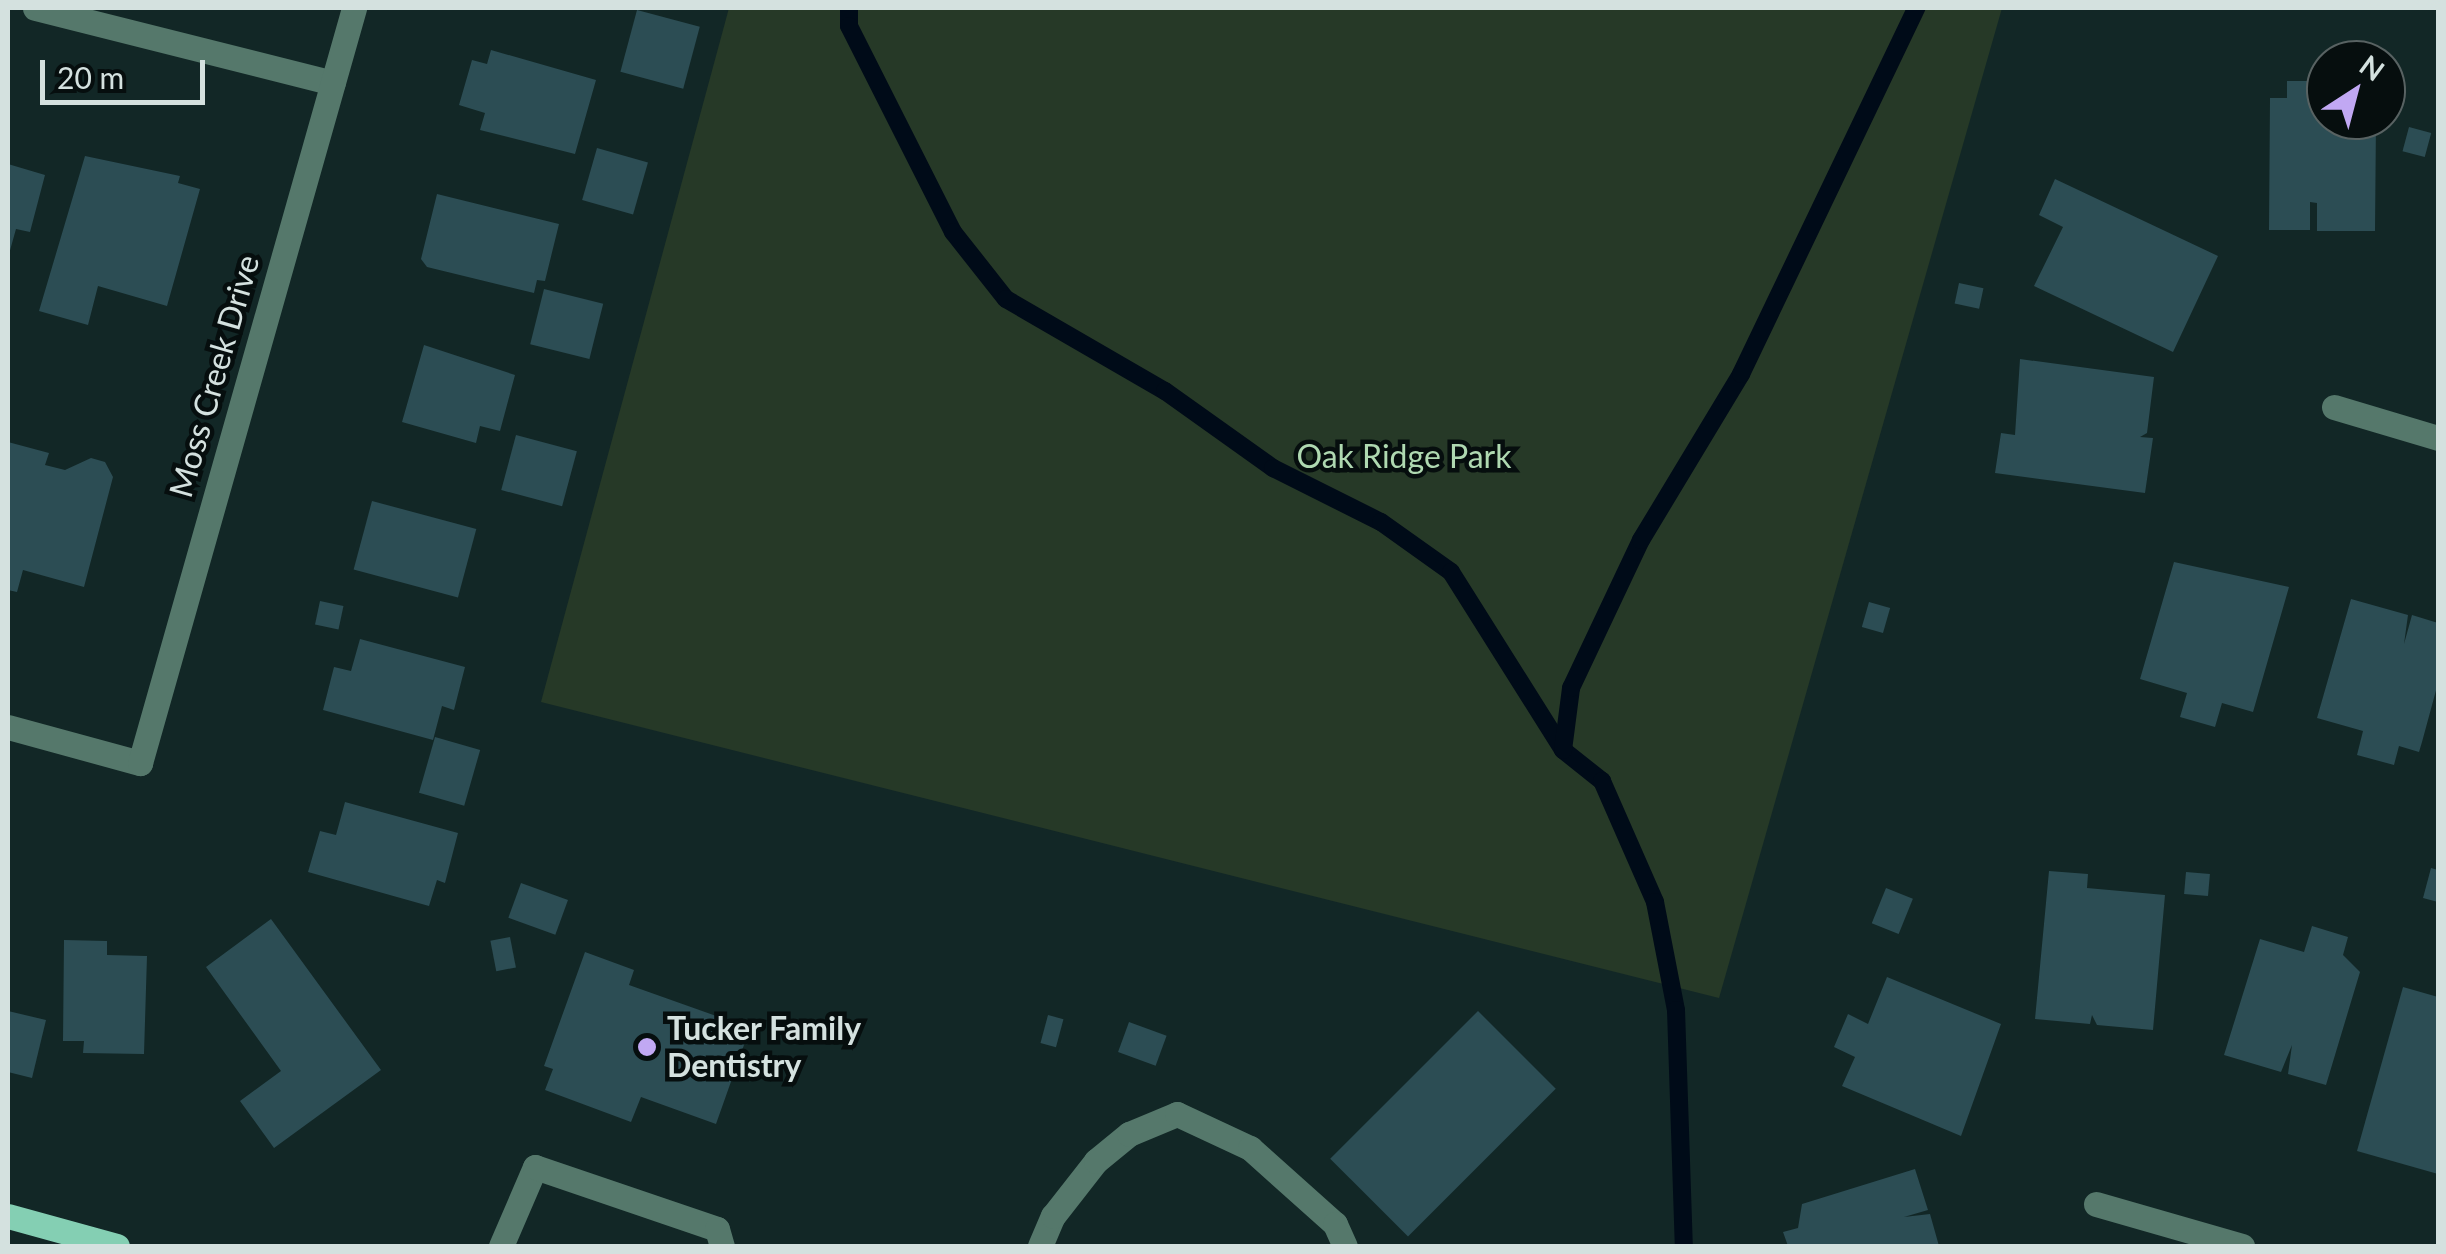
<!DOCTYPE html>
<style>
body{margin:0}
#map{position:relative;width:2446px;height:1254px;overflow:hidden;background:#122726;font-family:Lato,sans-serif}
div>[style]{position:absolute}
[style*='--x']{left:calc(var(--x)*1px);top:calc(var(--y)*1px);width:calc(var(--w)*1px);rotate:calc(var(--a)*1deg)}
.green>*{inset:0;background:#263927}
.stream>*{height:18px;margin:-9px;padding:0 9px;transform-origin:9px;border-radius:9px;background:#000b18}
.building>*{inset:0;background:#2c4d54;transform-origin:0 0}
.minor>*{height:25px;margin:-12.5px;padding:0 12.5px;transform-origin:12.5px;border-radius:12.5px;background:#55786b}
.major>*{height:25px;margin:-12.5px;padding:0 12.5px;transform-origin:12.5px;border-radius:12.5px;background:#84cfb3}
.dots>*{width:28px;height:28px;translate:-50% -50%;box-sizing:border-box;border:5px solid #060e0e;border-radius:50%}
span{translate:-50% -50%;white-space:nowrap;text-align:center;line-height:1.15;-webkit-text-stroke:9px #060e0e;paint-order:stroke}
.street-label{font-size:32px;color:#d4e1df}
.park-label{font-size:32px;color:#afd9b1}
.poi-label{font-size:32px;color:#d4e1df;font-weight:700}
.left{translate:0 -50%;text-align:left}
.frame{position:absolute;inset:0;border:10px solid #d4e1df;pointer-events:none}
.north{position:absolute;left:2306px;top:40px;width:100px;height:100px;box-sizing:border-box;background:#060e0e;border:2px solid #586262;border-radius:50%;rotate:36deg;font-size:28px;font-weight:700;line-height:40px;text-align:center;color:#d4e1df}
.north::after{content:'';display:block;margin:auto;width:35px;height:45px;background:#c1a8f3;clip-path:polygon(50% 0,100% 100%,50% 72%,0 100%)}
.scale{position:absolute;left:40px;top:60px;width:165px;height:45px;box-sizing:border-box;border:5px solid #d4e1df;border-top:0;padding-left:12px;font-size:30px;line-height:35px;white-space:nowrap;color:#d4e1df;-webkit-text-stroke:8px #060e0e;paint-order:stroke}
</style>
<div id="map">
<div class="green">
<div style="clip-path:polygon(729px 8px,2002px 8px,1719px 998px,541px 702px)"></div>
</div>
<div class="stream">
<div style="--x:849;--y:8;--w:18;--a:90"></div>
<div style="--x:849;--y:26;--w:231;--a:63.2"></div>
<div style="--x:953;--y:232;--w:85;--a:51.7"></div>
<div style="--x:1006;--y:299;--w:184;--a:30.1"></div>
<div style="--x:1165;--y:391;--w:133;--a:35.5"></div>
<div style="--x:1273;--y:468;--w:121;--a:26.6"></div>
<div style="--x:1381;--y:522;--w:86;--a:35.5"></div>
<div style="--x:1451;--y:572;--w:210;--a:57.8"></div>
<div style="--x:1563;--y:750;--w:50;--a:38.5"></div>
<div style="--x:1602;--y:781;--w:132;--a:66.3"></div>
<div style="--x:1655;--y:902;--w:110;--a:79"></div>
<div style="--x:1676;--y:1010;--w:236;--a:88.1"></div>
<div style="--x:1563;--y:750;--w:63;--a:-82.6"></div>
<div style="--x:1571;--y:688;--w:164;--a:-64.7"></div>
<div style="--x:1641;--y:540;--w:194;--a:-58.9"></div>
<div style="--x:1741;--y:374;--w:406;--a:-64.4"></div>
</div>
<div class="building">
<div style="left:637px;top:10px;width:65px;height:64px;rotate:15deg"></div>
<div style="clip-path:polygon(491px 50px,596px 80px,575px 154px,480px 130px,485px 113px,459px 105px,472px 60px,487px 64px)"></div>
<div style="clip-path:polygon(2287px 81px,2326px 81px,2326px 120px,2376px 120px,2375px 231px,2317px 231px,2317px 203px,2310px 202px,2310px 230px,2269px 230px,2270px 98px,2287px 98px)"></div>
<div style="left:2409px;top:127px;width:23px;height:25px;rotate:15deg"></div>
<div style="left:597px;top:148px;width:53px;height:54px;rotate:16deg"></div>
<div style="clip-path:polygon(85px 156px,180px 176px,178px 183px,200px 189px,167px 306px,98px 286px,88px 325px,39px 311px)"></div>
<div style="clip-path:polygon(8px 164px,45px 175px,30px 232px,16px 229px,9px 254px)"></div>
<div style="clip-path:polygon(2055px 179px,2218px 256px,2173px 352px,2034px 286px,2063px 227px,2039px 215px)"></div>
<div style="clip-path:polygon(437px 194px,559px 224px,545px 281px,537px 280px,534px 293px,427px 267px,421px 259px)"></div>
<div style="left:1959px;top:283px;width:25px;height:21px;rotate:12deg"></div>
<div style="left:544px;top:289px;width:61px;height:57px;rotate:14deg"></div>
<div style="clip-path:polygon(424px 345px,515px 375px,500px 431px,480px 426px,476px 443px,402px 422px)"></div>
<div style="clip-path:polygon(2020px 359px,2154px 377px,2147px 433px,2140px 437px,2153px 438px,2145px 493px,1995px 473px,2001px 433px,2015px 435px)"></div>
<div style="left:516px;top:435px;width:63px;height:57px;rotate:15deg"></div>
<div style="clip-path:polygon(8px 442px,49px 453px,45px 465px,65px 470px,91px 458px,105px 462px,113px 477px,84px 587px,23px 570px,17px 592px,8px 590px)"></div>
<div style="left:372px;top:501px;width:108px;height:71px;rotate:15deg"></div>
<div style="clip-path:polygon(2174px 562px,2289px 587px,2253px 712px,2222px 703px,2215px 727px,2180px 717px,2187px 693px,2140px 679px)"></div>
<div style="clip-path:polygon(2351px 599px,2408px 615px,2404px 644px,2412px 615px,2438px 623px,2438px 683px,2422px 742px,2419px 752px,2399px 746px,2394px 765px,2357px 755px,2363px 731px,2317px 718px)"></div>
<div style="left:320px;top:601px;width:24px;height:24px;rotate:12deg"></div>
<div style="left:1869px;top:602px;width:22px;height:26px;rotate:16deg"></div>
<div style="clip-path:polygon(360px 639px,465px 667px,454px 710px,442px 706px,433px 740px,323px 710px,334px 667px,351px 671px)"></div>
<div style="left:435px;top:737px;width:47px;height:58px;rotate:16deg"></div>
<div style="clip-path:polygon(345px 802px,458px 833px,445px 883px,437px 880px,429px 906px,308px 872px,320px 831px,336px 835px)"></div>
<div style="clip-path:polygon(2431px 868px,2438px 870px,2438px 902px,2423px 898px)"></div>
<div style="clip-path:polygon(2049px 871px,2088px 874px,2087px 888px,2165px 895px,2153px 1030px,2097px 1025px,2092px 1015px,2090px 1024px,2035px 1019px)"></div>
<div style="left:2186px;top:872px;width:24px;height:22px;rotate:5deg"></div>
<div style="left:521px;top:883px;width:50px;height:37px;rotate:20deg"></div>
<div style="left:1886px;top:888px;width:29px;height:38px;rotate:22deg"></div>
<div style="clip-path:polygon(271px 919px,381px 1070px,274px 1148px,240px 1101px,281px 1071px,206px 967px)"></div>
<div style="clip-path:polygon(2312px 926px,2348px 937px,2343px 955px,2360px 972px,2326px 1085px,2288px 1074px,2292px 1045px,2281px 1072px,2224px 1055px,2260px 939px,2304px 952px)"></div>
<div style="left:510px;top:937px;width:31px;height:20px;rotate:79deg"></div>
<div style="clip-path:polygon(64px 940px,107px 941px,107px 955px,147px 956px,144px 1054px,83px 1053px,84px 1041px,63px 1041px)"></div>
<div style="clip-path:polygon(585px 952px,634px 970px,629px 985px,750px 1028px,716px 1124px,641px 1097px,631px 1122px,545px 1090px,553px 1069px,544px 1066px)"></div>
<div style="clip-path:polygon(1887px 977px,2001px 1024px,1961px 1136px,1842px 1086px,1855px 1057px,1834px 1047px,1848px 1014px,1868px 1024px)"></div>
<div style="clip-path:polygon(2403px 987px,2438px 997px,2438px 1174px,2357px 1151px)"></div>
<div style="clip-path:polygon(8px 1011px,46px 1020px,32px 1078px,8px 1072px)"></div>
<div style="left:1478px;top:1011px;width:110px;height:209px;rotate:45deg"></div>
<div style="left:1048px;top:1015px;width:16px;height:29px;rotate:15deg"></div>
<div style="left:1129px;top:1022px;width:40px;height:32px;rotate:20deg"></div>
<div style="clip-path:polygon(1915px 1169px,1928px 1210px,1904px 1217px,1930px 1214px,1939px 1246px,1788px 1246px,1783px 1232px,1798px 1228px,1802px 1204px)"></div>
</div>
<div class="minor">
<div style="--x:35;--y:8;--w:307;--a:14.1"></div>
<div style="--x:2334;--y:407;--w:109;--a:16.6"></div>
<div style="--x:8;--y:727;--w:137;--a:15.3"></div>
<div style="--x:140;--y:763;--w:785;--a:-74.17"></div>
<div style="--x:2096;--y:1204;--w:152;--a:16"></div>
<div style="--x:501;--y:1246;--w:86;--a:-66.7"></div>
<div style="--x:535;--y:1167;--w:192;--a:18.8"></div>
<div style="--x:717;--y:1229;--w:18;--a:74"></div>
<div style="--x:1040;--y:1246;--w:33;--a:-67"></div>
<div style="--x:1053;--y:1216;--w:70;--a:-52"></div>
<div style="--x:1096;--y:1161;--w:43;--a:-39.3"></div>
<div style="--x:1129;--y:1134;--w:52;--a:-22.6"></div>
<div style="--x:1177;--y:1114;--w:81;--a:25"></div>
<div style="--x:1250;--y:1148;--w:114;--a:41.8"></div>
<div style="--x:1335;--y:1224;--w:24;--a:66"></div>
</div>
<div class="major">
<div style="--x:8;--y:1216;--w:113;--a:15.4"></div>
</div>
<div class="dots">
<div style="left:647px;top:1047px;background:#c1a8f3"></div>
</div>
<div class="street-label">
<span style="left:214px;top:376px;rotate:-74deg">Moss Creek Drive</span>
</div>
<div class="park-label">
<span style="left:1404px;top:456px">Oak Ridge Park</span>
</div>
<div class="poi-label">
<span class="left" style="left:667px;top:1047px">Tucker Family<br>Dentistry</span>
</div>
<div class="frame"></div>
<div class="north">N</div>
<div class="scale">20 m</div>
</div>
